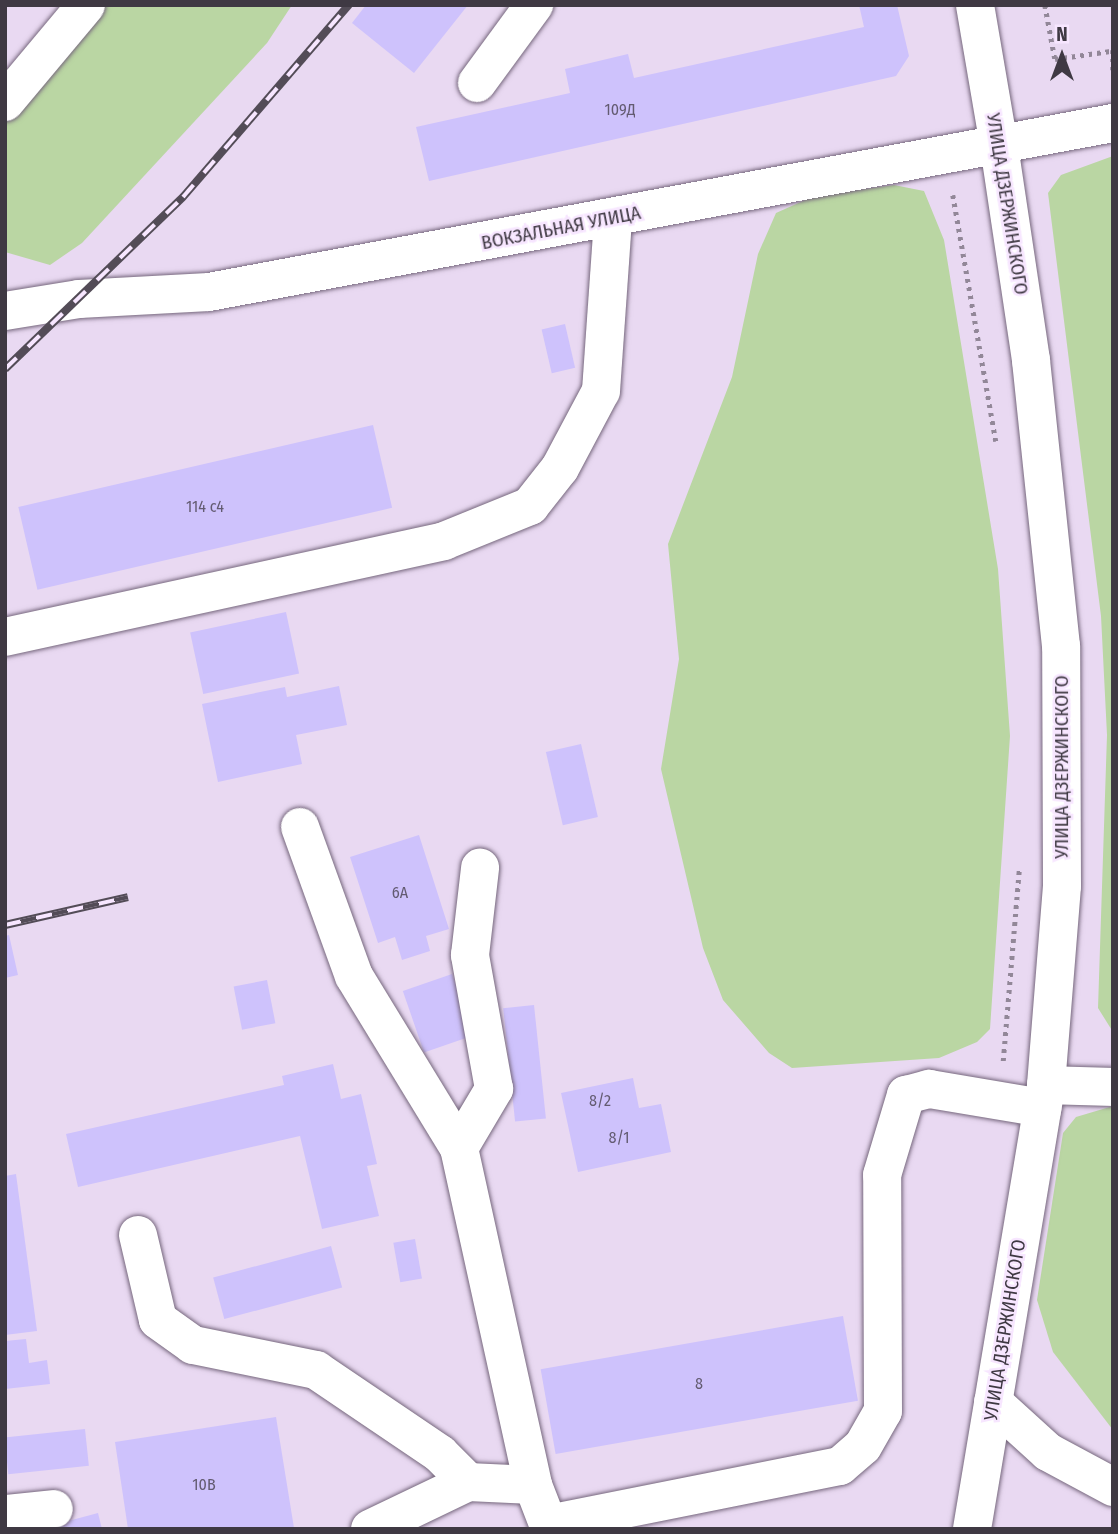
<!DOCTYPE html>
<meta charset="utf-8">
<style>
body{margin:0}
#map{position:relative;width:1118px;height:1534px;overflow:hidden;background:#e9d9f2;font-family:"Fira Sans Condensed",sans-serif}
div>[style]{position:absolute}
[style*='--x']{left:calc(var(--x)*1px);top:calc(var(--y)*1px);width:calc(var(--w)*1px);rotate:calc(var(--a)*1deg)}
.green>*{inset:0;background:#bad6a3}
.building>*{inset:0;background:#cec2fc;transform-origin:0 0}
.path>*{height:4.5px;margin-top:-2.25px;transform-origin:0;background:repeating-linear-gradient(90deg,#928798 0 3.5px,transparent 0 8.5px)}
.roads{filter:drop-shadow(0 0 2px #76677d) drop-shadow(0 0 2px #76677d)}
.minor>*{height:38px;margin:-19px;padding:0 19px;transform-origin:19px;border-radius:19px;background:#fff}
.major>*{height:38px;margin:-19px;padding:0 19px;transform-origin:19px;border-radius:19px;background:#fff}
.rail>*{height:8px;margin-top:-4px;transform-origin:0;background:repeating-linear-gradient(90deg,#f7e6ff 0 16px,#534c57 0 32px);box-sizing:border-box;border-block:2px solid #534c57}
span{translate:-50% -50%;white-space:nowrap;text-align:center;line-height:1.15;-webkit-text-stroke:5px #f7e6ff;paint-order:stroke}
.number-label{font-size:16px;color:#635b71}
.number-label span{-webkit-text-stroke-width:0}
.street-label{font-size:19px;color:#3f3943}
.frame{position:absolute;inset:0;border:7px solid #3f3943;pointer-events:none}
.north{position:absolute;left:1027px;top:21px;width:70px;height:70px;-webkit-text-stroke:5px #f7e6ff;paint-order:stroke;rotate:0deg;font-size:19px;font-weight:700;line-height:28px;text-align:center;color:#3f3943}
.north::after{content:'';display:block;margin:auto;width:24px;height:32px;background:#3f3943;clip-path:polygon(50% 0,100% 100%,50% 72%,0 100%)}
</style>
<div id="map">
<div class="green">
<div style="clip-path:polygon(93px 5px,292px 5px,267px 43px,82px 243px,50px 265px,5px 252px,5px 111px)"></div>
<div style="clip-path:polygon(1113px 156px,1113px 1032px,1098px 1008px,1107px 735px,1101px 616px,1048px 193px,1061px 175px)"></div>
<div style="clip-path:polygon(894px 185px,924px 191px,944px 240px,998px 569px,1010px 736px,990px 1029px,977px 1042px,939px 1058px,792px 1068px,769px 1053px,723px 1000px,703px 948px,661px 769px,679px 659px,668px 544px,732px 377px,758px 254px,776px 213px,814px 196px)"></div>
<div style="clip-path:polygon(1113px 1106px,1113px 1430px,1053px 1352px,1037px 1300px,1063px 1133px,1076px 1117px)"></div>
</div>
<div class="building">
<div style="clip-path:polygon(366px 5px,468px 5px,414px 73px,352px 23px)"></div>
<div style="clip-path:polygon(859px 5px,897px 5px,909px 56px,896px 76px,429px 181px,416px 127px,570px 93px,565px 69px,628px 54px,634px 78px,864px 27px)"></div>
<div style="left:565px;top:324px;width:45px;height:24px;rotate:77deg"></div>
<div style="left:373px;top:425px;width:85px;height:364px;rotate:77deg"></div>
<div style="left:286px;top:612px;width:63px;height:98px;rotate:78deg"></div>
<div style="clip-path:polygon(339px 686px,347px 725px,296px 735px,302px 764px,218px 782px,202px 704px,285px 687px,287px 697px)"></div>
<div style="left:581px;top:744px;width:75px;height:36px;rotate:77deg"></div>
<div style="clip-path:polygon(419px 835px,449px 929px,426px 936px,430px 951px,402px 960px,395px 937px,378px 943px,350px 857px)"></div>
<div style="clip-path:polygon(9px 935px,18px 975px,5px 978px,5px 936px)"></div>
<div style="left:452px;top:974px;width:65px;height:52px;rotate:71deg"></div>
<div style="left:267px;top:980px;width:44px;height:34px;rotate:79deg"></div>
<div style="left:534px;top:1005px;width:114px;height:31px;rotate:84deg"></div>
<div style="clip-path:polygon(333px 1064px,341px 1099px,361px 1094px,377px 1164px,367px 1166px,379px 1216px,322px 1229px,300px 1136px,78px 1187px,66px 1134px,284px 1085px,282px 1076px)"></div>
<div style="clip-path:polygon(633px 1078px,639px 1108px,661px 1104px,671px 1152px,578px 1172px,561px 1093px)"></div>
<div style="clip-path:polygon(16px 1174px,37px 1331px,5px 1335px,5px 1176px)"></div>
<div style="left:415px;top:1239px;width:40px;height:22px;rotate:80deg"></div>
<div style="left:331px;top:1246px;width:43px;height:122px;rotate:75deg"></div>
<div style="left:843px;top:1316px;width:86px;height:307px;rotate:80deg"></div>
<div style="clip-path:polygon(26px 1339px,29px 1363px,47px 1360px,50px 1384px,5px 1389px,5px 1341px)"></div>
<div style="clip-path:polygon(276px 1417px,294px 1528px,128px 1529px,115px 1442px)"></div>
<div style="left:85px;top:1429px;width:37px;height:81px;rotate:84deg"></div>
<div style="clip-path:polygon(98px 1513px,102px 1529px,42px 1529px,42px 1528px)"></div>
</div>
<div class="path">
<div style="--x:1045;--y:5;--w:55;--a:79.5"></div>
<div style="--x:1055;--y:59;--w:56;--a:-8.3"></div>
<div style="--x:1113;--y:50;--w:20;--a:90"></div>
<div style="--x:953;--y:195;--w:250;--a:80.1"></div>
<div style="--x:1003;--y:1061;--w:191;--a:-85.2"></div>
</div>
<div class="roads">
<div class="minor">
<div style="--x:975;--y:5;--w:143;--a:80.3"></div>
<div style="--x:477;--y:83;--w:97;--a:-53.8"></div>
<div style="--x:5;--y:102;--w:126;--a:-50.1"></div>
<div style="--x:5;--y:637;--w:449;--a:-12.3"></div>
<div style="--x:444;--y:541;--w:93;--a:-22.1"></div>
<div style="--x:530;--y:506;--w:48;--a:-51.7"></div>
<div style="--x:560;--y:468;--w:87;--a:-62"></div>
<div style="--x:601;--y:391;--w:172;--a:-86"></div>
<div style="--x:300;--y:827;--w:158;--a:70.1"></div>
<div style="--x:354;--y:976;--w:202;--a:58.6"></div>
<div style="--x:459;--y:1148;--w:345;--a:77.6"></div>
<div style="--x:533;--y:1485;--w:47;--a:68.9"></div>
<div style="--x:1046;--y:1085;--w:67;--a:1.7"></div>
<div style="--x:459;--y:1148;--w:69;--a:-59.3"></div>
<div style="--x:494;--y:1089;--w:136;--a:-100.2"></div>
<div style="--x:470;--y:955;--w:88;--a:-83.4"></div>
<div style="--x:138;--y:1235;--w:87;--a:76.8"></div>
<div style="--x:158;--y:1320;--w:43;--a:35.5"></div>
<div style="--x:193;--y:1345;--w:126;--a:11.5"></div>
<div style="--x:316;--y:1370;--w:150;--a:34.1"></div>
<div style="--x:440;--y:1454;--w:40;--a:45"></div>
<div style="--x:468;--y:1482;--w:65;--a:2.6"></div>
<div style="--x:993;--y:1402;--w:74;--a:42.3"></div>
<div style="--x:1048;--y:1452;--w:74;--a:28.3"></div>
<div style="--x:5;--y:1514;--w:49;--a:-5.8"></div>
<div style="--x:549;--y:1524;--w:297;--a:-11.3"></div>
<div style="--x:840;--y:1466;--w:30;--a:-41"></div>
<div style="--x:863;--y:1446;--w:40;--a:-60.3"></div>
<div style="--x:883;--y:1411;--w:236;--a:-90.2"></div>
<div style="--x:882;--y:1175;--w:84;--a:-73.3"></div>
<div style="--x:906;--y:1095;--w:24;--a:-15"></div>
<div style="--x:929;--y:1089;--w:115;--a:9.5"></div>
<div style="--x:370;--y:1529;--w:109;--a:-25.6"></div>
</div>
<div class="major">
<div style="--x:5;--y:311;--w:75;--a:-9.2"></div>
<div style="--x:79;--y:299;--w:130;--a:-3.1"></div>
<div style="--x:209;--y:292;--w:920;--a:-10.59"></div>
<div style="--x:972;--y:1529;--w:450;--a:-80.5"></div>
<div style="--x:1046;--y:1085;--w:200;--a:-85.4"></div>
<div style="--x:1062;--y:886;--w:240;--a:-90.2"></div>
<div style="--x:1061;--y:646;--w:288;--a:-96"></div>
<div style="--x:1031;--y:360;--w:216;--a:-98.5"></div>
</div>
</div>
<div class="rail">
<div style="--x:5;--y:369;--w:248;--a:-44"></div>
<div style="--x:183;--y:197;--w:254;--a:-49.2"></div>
<div style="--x:5;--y:925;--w:126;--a:-12.8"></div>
</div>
<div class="number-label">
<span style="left:620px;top:110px">109Д</span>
<span style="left:205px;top:507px">114 с4</span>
<span style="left:400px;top:893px">6А</span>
<span style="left:600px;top:1101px">8/2</span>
<span style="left:619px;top:1138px">8/1</span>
<span style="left:699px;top:1384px">8</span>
<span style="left:204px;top:1485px">10В</span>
</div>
<div class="street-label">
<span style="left:1007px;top:204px;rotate:81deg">УЛИЦА ДЗЕРЖИНСКОГО</span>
<span style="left:561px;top:228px;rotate:-11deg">ВОКЗАЛЬНАЯ УЛИЦА</span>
<span style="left:1062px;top:767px;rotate:-90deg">УЛИЦА ДЗЕРЖИНСКОГО</span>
<span style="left:1005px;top:1330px;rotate:-81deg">УЛИЦА ДЗЕРЖИНСКОГО</span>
</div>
<div class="frame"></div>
<div class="north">N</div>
</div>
